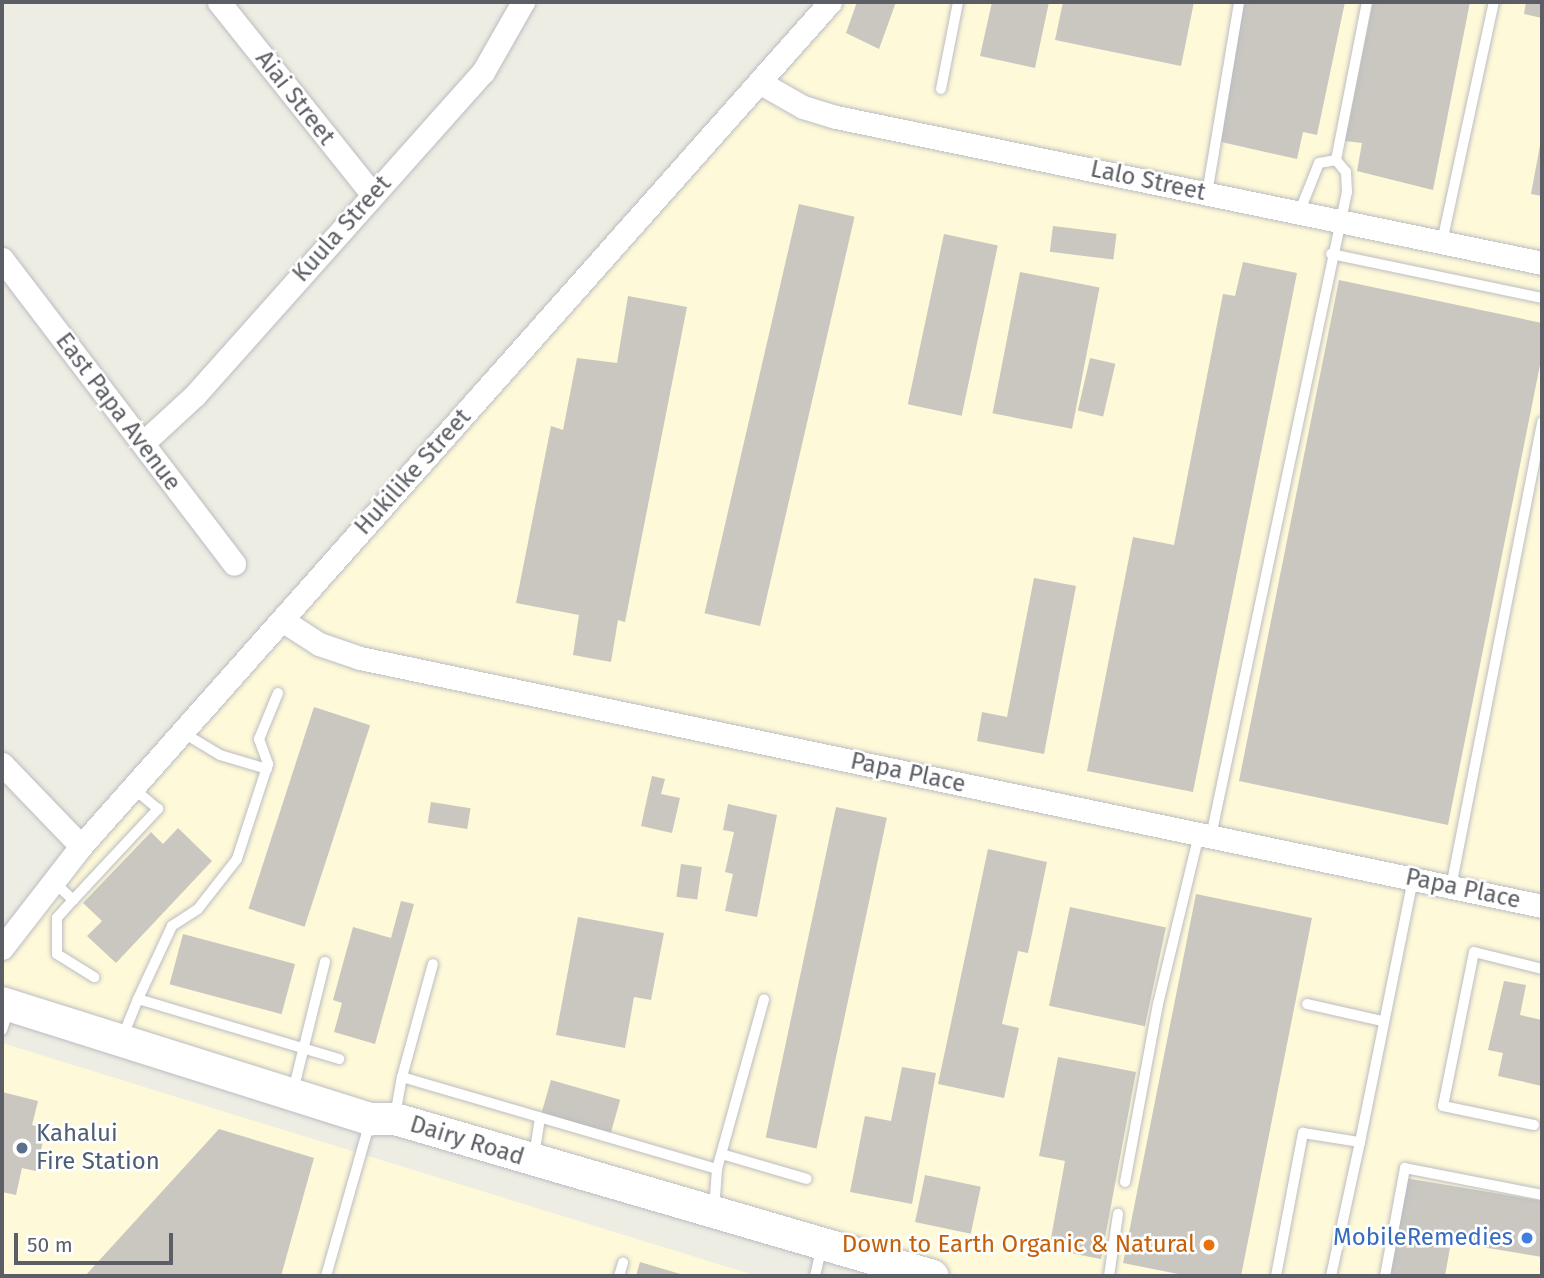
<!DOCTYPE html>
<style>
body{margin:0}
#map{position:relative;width:1544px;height:1278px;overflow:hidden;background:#eeede3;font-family:"Fira Sans",sans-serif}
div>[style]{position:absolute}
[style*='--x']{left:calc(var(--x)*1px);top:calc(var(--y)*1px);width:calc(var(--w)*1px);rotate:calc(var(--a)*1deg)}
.commercial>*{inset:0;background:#fef9d8}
.building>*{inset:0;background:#c9c7c0;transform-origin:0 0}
.roads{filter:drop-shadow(0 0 2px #bbbcc2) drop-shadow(0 0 2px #bbbcc2)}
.service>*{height:10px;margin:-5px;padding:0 5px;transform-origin:5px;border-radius:5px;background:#fff}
.minor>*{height:23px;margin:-11.5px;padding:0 11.5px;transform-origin:11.5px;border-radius:11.5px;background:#fff}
.secondary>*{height:32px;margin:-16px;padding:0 16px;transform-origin:16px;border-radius:16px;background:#fff}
.dots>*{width:19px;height:19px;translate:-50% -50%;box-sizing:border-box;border:4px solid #fff;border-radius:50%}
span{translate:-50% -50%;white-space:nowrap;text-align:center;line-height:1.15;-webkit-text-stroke:5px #fff;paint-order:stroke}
.street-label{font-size:24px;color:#5b5e64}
.service-label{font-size:24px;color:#4e5e75}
.left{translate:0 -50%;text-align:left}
.shop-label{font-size:24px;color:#366cbe}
.right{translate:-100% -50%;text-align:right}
.food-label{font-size:24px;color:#c56008}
.frame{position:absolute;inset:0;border:4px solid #5b5e64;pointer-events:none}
.scale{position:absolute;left:14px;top:1233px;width:159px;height:32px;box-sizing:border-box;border:4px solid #5b5e64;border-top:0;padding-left:9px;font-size:21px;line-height:24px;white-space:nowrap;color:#5b5e64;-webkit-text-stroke:5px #fff;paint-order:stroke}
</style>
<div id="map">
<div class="commercial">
<div style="clip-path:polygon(830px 2px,1542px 2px,1542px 1276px,948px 1276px,2px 1005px,2px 948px)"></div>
<div style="clip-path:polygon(2px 1043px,757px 1276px,2px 1276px)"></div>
</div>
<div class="building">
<div style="clip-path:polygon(857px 2px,896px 2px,879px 49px,846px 33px)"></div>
<div style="clip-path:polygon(992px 2px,1049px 2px,1035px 68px,980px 56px)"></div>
<div style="clip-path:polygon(1063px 2px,1194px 2px,1181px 66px,1055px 40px)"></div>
<div style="clip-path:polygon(1244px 2px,1345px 2px,1317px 135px,1303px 132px,1297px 159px,1217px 141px)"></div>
<div style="clip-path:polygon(1373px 2px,1470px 2px,1433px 190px,1357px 171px,1362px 143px,1345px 141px)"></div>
<div style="clip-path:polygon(1526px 2px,1542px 2px,1542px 18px,1524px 14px)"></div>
<div style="clip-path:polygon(1541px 140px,1542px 140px,1542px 196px,1531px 194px)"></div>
<div style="left:799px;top:204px;width:57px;height:420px;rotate:13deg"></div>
<div style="left:1053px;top:226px;width:64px;height:26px;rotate:7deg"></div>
<div style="left:944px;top:234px;width:55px;height:174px;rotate:12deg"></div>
<div style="clip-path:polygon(1243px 262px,1297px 273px,1193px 792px,1087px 771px,1133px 537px,1174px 545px,1223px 294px,1235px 296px)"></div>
<div style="left:1020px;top:272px;width:81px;height:144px;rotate:11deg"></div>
<div style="clip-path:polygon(1339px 280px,1542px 323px,1542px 355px,1448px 825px,1239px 781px)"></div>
<div style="clip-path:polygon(628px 296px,687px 307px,625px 622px,618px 620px,611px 662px,573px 655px,579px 615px,516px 603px,551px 426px,563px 430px,577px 358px,617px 363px)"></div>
<div style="left:1090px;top:358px;width:26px;height:54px;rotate:13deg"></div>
<div style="clip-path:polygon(1034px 578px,1076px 586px,1044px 754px,977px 741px,982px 712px,1007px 717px)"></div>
<div style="left:314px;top:707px;width:59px;height:212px;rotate:18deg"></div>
<div style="clip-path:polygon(652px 776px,665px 779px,661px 794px,680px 798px,672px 833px,641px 826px)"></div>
<div style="left:431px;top:802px;width:40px;height:21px;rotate:9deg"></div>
<div style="clip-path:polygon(728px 804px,777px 815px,757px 917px,725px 911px,733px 874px,725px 872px,734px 832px,723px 830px)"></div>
<div style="left:836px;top:807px;width:52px;height:338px;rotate:12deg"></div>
<div style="clip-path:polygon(178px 828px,212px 861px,116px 963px,87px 936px,102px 921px,83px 903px,151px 832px,163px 844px)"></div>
<div style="clip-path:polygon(988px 849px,1047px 862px,1028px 953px,1018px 951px,1002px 1024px,1019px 1028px,1004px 1098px,938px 1084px)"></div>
<div style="left:681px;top:864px;width:21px;height:33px;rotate:8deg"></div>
<div style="clip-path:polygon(1196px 894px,1312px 918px,1241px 1276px,1188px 1276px,1123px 1263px)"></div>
<div style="clip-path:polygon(401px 901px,414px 904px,375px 1044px,334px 1032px,342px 1003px,333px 1000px,353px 927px,391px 938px)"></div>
<div style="left:1070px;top:907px;width:98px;height:101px;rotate:12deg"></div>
<div style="clip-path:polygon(578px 917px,664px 933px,651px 1000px,634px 997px,625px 1048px,556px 1035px)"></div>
<div style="left:183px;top:934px;width:116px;height:52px;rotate:15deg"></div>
<div style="clip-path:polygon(1504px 981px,1526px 985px,1520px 1015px,1542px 1020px,1542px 1086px,1498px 1076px,1503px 1053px,1488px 1050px)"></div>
<div style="clip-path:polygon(1058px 1057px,1136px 1072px,1101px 1259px,1049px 1249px,1065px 1161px,1039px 1156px)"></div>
<div style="clip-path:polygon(902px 1067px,936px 1073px,912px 1204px,850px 1192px,865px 1116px,891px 1121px)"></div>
<div style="left:551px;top:1080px;width:72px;height:37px;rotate:16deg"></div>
<div style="clip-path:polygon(2px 1092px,38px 1101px,32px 1125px,46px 1129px,36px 1171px,22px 1168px,16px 1195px,2px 1192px)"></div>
<div style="clip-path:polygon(219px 1129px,314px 1158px,281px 1276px,85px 1276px)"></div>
<div style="left:925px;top:1175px;width:57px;height:48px;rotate:12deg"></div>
<div style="clip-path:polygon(1405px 1178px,1542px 1201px,1542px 1257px,1451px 1242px,1445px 1276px,1389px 1276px)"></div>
<div style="clip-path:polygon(640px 1262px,687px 1276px,636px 1276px)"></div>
</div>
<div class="roads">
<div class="service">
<div style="--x:941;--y:89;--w:89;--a:-78.9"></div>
<div style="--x:1336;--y:160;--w:161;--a:-78.9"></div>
<div style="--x:1207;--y:194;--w:195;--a:-80.5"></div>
<div style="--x:1442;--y:242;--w:246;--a:-77.8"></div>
<div style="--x:1331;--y:254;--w:216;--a:11.8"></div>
<div style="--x:278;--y:693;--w:50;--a:112.4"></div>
<div style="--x:259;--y:739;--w:27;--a:70"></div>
<div style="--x:268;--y:764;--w:100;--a:108.1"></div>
<div style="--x:237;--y:859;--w:63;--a:128"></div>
<div style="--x:198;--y:909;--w:31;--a:147"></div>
<div style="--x:172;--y:926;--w:81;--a:115"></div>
<div style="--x:138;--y:999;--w:210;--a:16.6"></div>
<div style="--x:182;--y:732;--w:44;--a:31.2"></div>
<div style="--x:220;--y:755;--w:49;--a:16.6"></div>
<div style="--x:1211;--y:836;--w:658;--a:-78.08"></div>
<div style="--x:1347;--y:192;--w:20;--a:-93"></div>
<div style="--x:1346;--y:172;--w:16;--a:-130"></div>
<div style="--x:1336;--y:160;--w:17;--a:170"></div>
<div style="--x:1319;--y:163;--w:54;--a:111.8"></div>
<div style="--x:55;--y:883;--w:25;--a:43"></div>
<div style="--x:73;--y:900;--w:125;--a:-47"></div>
<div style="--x:158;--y:809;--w:33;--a:-140"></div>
<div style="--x:1451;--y:887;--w:474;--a:-78.9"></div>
<div style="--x:73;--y:900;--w:24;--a:132"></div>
<div style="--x:57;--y:918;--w:36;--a:90"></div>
<div style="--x:57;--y:954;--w:44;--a:31.9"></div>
<div style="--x:1307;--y:1004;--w:77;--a:12.8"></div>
<div style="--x:2;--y:1030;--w:22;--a:-72"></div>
<div style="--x:122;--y:1038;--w:42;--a:-67.7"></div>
<div style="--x:402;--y:1077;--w:117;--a:-74.7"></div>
<div style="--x:293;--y:1091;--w:133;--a:-76.1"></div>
<div style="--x:395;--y:1116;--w:40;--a:-80"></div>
<div style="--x:402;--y:1077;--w:328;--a:16.3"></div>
<div style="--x:1534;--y:1125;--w:93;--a:-168.2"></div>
<div style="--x:1443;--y:1106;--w:157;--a:-78.6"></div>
<div style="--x:1474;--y:952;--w:70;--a:14"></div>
<div style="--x:1360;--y:1142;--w:269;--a:-78.6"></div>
<div style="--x:725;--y:1155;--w:85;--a:16.3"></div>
<div style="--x:534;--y:1156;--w:39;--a:-81"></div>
<div style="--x:1125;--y:1182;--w:181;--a:-79.5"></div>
<div style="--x:1158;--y:1004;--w:175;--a:-76.4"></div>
<div style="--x:714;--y:1211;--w:42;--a:-85.9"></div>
<div style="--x:717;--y:1169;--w:176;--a:-74.5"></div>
<div style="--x:326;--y:1276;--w:160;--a:-74.1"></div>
<div style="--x:619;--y:1276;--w:14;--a:-73"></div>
<div style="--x:815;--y:1276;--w:31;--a:-77"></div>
<div style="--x:1109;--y:1276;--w:63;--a:-81.7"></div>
<div style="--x:1276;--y:1276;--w:146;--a:-79.3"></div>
<div style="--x:1303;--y:1133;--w:58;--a:9"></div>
<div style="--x:1360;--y:1142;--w:137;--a:102.2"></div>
<div style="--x:1385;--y:1276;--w:110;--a:-79.5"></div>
<div style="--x:1405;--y:1168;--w:140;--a:11.1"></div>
</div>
<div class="minor">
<div style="--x:219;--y:2;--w:246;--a:51.4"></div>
<div style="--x:759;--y:82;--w:51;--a:29.6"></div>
<div style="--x:803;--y:107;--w:34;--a:17"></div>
<div style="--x:836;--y:117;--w:721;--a:11.68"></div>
<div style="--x:2;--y:259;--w:383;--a:52.7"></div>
<div style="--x:143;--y:443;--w:71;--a:-42.7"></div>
<div style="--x:195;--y:395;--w:433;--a:-48.3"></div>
<div style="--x:483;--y:72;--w:81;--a:-60.3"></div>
<div style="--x:282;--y:620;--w:44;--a:33"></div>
<div style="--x:319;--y:644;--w:43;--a:18.9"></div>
<div style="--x:360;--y:658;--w:1208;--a:11.85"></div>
<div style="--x:2;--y:764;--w:114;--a:46.1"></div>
<div style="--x:2;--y:948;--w:129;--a:-52.2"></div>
<div style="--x:81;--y:846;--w:1128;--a:-48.41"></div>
</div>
<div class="secondary">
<div style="--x:2;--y:1003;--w:387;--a:17.5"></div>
<div style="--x:371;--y:1119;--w:24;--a:0"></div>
<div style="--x:395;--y:1119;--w:560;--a:16.27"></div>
</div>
</div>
<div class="dots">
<div style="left:22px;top:1148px;background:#5c6f8a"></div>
<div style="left:1527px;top:1238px;background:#3f7fe0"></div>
<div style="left:1209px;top:1245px;background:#e8710a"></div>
</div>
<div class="street-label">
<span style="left:295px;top:98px;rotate:52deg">Aiai Street</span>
<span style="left:1148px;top:181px;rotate:12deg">Lalo Street</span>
<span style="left:342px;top:229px;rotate:-48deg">Kuula Street</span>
<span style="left:118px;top:412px;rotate:53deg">East Papa Avenue</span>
<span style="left:413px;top:472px;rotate:-48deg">Hukilike Street</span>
<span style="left:908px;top:773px;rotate:12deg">Papa Place</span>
<span style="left:1463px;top:889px;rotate:12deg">Papa Place</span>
<span style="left:467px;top:1141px;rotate:17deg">Dairy Road</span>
</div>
<div class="service-label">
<span class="left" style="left:36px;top:1148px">Kahalui<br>Fire Station</span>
</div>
<div class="shop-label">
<span class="right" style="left:1513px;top:1238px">MobileRemedies</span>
</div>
<div class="food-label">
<span class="right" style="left:1195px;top:1245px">Down to Earth Organic &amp; Natural</span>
</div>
<div class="frame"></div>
<div class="scale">50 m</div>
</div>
